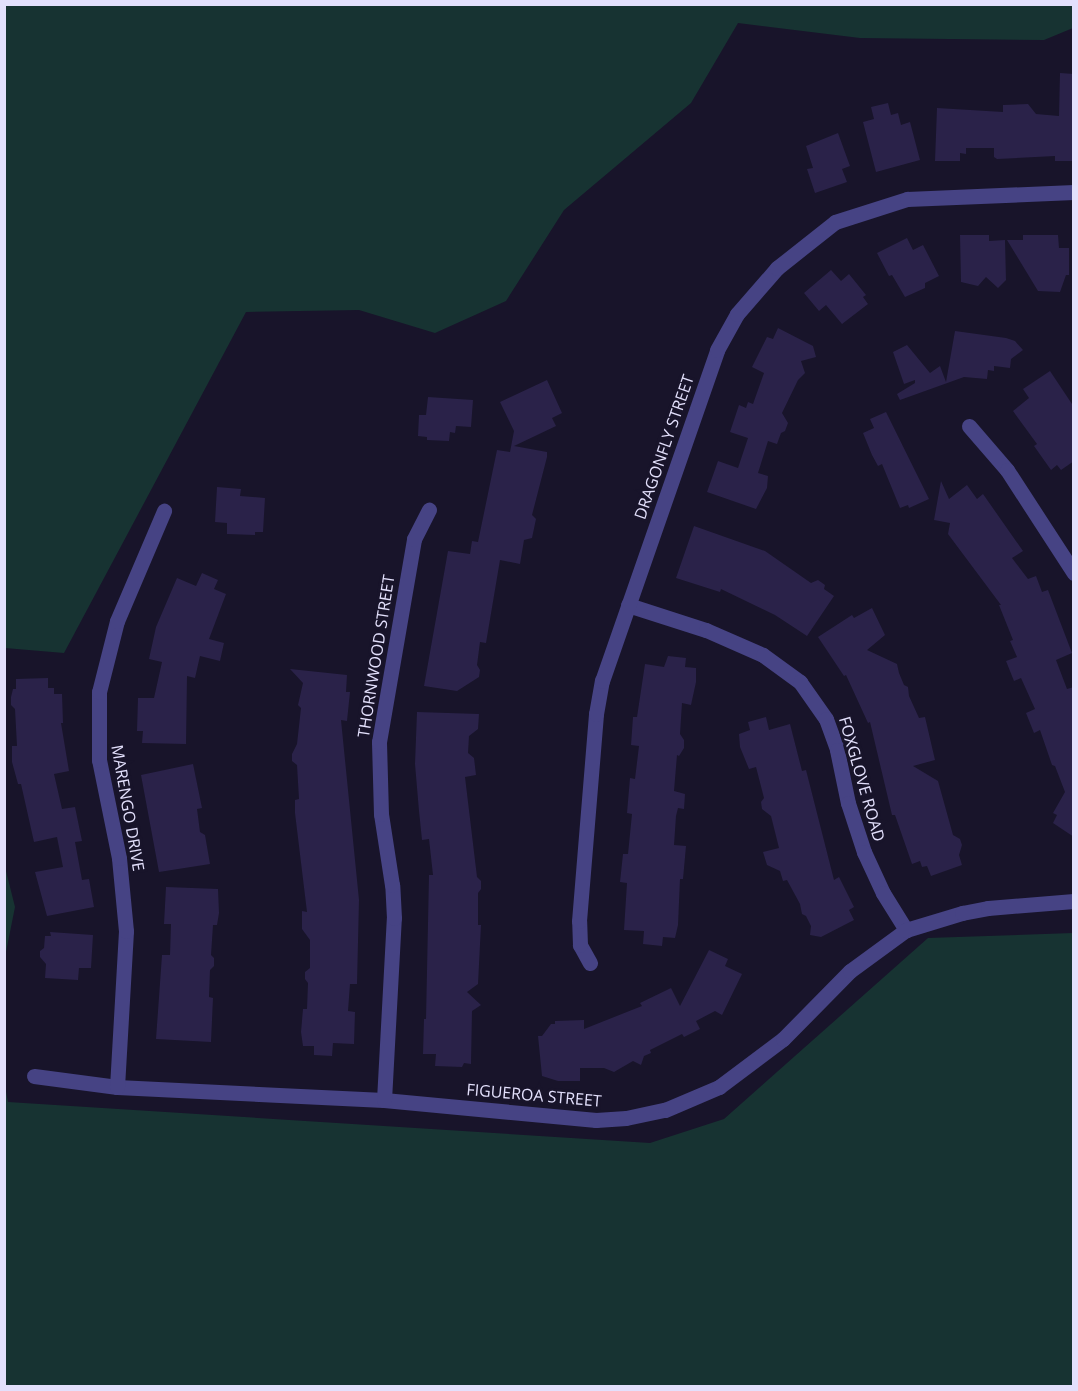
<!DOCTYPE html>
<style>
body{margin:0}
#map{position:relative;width:1078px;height:1391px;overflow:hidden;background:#18142a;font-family:"Open Sans",sans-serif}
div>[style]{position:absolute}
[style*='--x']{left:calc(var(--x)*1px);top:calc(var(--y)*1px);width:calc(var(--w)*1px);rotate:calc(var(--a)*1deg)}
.green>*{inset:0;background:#173332}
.building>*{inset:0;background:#2a2249}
.street>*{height:15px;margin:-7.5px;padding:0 7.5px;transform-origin:7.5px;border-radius:7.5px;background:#464384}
span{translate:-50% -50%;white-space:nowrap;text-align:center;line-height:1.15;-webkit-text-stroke:6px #18142a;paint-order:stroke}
.street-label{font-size:16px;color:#e3e0fc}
.frame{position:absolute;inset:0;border:6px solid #e3e0fc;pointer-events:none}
</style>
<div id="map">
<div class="green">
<div style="clip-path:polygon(1073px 4px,1073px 28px,1044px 40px,860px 38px,738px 23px,691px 103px,564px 210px,506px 301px,435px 333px,359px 310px,246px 312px,64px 653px,5px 648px,5px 5px)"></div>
<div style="clip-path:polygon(5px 867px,15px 907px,5px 957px)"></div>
<div style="clip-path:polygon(1073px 933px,1073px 1386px,5px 1386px,5px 1086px,8px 1102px,650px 1143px,724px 1119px,928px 938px)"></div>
</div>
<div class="building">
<div style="clip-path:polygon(1060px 73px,1074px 74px,1074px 161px,1055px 161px,1055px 156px,997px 159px,994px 157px,994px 148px,966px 148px,966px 154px,960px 153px,960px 161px,935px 161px,937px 108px,1003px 112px,1003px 105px,1028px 104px,1036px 114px,1059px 116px)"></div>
<div style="clip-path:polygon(888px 103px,891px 115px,898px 113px,901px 125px,910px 122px,920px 160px,876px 172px,863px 122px,874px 119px,871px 107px)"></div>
<div style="clip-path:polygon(838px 133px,850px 166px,842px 169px,847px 182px,815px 193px,807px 169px,813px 168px,806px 146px)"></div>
<div style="clip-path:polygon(960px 235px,989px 235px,989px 241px,1005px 240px,1006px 280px,998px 288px,986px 277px,978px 286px,961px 282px)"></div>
<div style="clip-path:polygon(1023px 235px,1058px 235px,1059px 248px,1069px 248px,1069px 275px,1066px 275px,1060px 292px,1038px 291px,1007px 240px,1023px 240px)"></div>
<div style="clip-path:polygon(907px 238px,913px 250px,923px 245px,939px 276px,925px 283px,925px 288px,905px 297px,892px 275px,889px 276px,877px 253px)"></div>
<div style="clip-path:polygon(831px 270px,841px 281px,849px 274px,866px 295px,863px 297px,868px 304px,842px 324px,826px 305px,819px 311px,804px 293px)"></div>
<div style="clip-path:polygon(778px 328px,813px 346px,816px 357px,801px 361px,805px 373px,798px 380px,782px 413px,788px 423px,785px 431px,781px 433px,777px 444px,768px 441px,758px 473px,768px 476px,767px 488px,756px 509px,707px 492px,718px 461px,738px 468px,748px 438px,730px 432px,739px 405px,746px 408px,748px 402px,753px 404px,764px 373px,752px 367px,767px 337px,773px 339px)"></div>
<div style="clip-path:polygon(955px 331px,1006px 338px,1015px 341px,1023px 350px,1011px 359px,1010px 368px,994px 366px,994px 371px,988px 370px,987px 379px,964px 377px,900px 400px,897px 394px,915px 383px,915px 380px,904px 384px,893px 352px,907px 345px,930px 373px,940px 366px,946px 382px)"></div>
<div style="clip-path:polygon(1050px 371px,1074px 407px,1074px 461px,1061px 470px,1057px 465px,1051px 470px,1034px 446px,1037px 444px,1013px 411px,1029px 398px,1023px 389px)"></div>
<div style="clip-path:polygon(547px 380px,562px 413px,552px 418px,556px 426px,514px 446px,547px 452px,547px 457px,532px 515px,536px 519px,532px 538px,524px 540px,520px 564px,500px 560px,486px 643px,480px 642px,477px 665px,480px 670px,479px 677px,457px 691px,424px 686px,448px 551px,470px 554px,472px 541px,478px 542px,497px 450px,510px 452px,514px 431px,500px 402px)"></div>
<div style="clip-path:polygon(428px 397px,473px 400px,471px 427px,456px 426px,455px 433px,450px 432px,449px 441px,427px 440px,427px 437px,418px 436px,419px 415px,426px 415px)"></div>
<div style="clip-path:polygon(886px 412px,929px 499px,909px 508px,908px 505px,900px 508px,882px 464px,878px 466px,872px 455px,863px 433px,874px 428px,870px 419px)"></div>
<div style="clip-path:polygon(941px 481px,949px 499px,967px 485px,977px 499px,983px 494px,1023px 551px,1012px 558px,1028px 579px,1036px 576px,1042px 592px,1048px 590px,1072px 653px,1056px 660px,1067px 689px,1074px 687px,1074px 837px,1053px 823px,1057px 815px,1053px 813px,1065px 792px,1055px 766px,1052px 765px,1040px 730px,1034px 733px,1026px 713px,1035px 709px,1021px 678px,1014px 681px,1006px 661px,1017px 657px,1010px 641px,1013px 640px,999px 605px,1001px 605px,948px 534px,950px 523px,934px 520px)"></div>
<div style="clip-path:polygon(217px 487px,241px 489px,240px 496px,265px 498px,263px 532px,255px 532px,255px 535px,227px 534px,227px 523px,215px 522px)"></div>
<div style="clip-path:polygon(694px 526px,765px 551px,811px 583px,818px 580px,825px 585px,824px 589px,834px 596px,807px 636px,775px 615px,721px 589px,720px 592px,676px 578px)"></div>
<div style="clip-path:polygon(202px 573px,218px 580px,214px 589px,226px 594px,209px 639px,224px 643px,220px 661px,200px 656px,195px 678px,187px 676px,186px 744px,142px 743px,143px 731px,137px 731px,138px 698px,154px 698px,162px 662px,149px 659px,156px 627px,177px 578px,196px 586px)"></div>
<div style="clip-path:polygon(872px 608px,885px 635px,867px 650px,897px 664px,899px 673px,904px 685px,908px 687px,909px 696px,919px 718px,925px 717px,935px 760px,913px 766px,938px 781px,953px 835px,960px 839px,962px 845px,959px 855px,962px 865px,931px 876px,927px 866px,922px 867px,920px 861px,912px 864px,895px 815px,892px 815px,870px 722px,868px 723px,846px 675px,844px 676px,818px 637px,852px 615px,854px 618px)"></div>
<div style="clip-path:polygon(668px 656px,686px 658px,685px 667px,696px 668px,696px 682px,691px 705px,682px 703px,680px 734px,684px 740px,684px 748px,679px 756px,677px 755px,674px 791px,685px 794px,684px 809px,678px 808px,676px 816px,674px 845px,686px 846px,683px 879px,680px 879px,678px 925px,675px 938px,663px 937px,662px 946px,643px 944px,644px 931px,624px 930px,627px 883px,620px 882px,623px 854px,628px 854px,632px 814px,627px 813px,630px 778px,635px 779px,639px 746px,631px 745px,633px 717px,637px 717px,645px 664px,664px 667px)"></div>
<div style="clip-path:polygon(290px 669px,347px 675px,346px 692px,350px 692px,347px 721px,341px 720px,359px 900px,357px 984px,350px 984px,348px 1011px,355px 1012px,354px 1044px,333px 1043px,332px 1056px,314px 1055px,314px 1046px,303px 1046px,301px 1032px,303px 1009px,307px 1009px,308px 983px,305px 979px,305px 972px,310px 968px,310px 940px,302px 929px,302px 911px,307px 912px,295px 813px,295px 800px,299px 799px,297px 765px,292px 761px,292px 754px,297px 744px,301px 708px,298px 705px,303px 683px)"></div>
<div style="clip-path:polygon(48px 678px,48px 688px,54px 688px,54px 694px,62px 694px,63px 723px,61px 723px,69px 771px,54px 774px,62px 809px,75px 807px,82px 841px,75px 842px,82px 880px,89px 879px,94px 907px,47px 916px,35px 872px,63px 867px,57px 837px,34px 842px,21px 784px,18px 784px,12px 762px,12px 746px,17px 746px,15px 709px,11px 705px,11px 697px,13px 689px,16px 689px,16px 679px)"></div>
<div style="clip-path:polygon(417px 712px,479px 714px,478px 729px,469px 736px,468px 753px,474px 758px,476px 775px,465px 777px,477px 877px,481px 881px,481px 889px,478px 893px,478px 925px,481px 925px,478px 984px,467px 992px,481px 1005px,472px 1011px,471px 1064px,464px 1063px,462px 1067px,435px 1066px,436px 1054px,423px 1054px,424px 1019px,426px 1019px,429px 875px,433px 875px,429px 839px,422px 840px,419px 811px,415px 764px)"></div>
<div style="clip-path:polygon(766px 717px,769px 730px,790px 724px,802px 771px,806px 770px,834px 880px,839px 877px,854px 907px,849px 910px,854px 920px,821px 937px,810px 935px,811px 926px,806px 916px,802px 914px,800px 904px,787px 880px,783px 881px,780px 871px,767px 865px,763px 852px,779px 848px,771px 816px,762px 809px,761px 802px,764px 798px,756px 767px,749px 769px,740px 747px,739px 734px,750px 730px,748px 722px)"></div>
<div style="clip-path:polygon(193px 764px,202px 808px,197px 809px,200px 832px,205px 835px,210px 864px,159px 872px,141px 775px)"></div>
<div style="clip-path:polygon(166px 887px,218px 889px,219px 913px,217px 925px,213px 925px,211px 955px,214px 958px,214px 966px,210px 970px,209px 997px,213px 998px,211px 1042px,156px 1039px,162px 955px,170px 955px,171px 924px,164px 924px)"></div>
<div style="clip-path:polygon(50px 932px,93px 935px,91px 968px,79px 968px,78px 980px,45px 978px,46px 964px,40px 957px,40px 951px,44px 948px,45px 936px,51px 936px)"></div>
<div style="clip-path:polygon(709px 950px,728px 959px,725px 966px,742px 974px,722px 1015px,715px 1011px,696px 1021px,700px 1029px,684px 1037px,682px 1034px,650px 1050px,651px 1053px,644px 1056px,641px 1065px,633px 1061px,614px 1072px,604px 1068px,580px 1068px,580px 1081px,558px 1081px,542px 1076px,538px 1036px,542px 1036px,551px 1024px,555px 1024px,555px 1021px,584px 1020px,584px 1029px,642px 1006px,640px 1003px,671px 988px,680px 1006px)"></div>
</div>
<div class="street">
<div style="--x:969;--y:426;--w:58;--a:49.2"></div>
<div style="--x:1007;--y:470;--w:123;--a:57"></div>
<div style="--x:628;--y:605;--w:82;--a:17.8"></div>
<div style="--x:706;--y:630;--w:62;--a:23.7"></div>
<div style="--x:763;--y:655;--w:46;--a:36.1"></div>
<div style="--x:800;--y:682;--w:45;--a:54.9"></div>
<div style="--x:826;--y:719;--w:33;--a:70"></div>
<div style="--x:837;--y:750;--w:54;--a:78.3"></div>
<div style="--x:848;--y:803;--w:52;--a:71.9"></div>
<div style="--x:864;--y:852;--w:45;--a:65.1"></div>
<div style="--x:883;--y:893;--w:44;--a:58.1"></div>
<div style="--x:590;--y:963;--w:21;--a:-119"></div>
<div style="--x:580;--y:945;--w:24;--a:-92"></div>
<div style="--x:579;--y:921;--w:208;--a:-85.3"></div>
<div style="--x:596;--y:714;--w:34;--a:-80"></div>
<div style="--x:602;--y:681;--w:350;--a:-70.8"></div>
<div style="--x:717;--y:350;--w:41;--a:-60.9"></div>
<div style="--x:737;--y:314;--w:61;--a:-49"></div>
<div style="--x:777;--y:268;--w:74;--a:-38.4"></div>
<div style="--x:835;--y:222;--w:76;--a:-17.7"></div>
<div style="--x:907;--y:199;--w:167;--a:-2.4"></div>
<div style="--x:34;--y:1076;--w:84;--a:7.5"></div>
<div style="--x:117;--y:1087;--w:267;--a:2.8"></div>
<div style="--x:384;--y:1100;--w:213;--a:5.4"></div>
<div style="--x:596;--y:1120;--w:30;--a:-4"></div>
<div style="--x:626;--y:1118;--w:40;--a:-12"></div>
<div style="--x:665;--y:1110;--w:59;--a:-23.1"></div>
<div style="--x:719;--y:1087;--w:80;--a:-36.9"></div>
<div style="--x:783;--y:1039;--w:95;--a:-45.4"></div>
<div style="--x:850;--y:971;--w:69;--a:-36.2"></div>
<div style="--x:906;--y:930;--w:59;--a:-16.9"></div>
<div style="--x:962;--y:913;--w:26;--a:-11"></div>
<div style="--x:988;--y:908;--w:86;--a:-4.7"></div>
<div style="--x:117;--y:1087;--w:156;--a:-86.7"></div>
<div style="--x:126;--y:931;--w:73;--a:-95.5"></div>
<div style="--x:119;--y:858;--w:100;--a:-101.5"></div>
<div style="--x:99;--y:760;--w:68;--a:-90"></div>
<div style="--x:99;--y:692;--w:73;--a:-75.8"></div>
<div style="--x:117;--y:621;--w:120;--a:-66.9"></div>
<div style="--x:384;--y:1100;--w:182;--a:-86.9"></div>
<div style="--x:394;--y:918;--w:33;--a:-93"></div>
<div style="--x:392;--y:885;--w:72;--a:-98.8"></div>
<div style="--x:381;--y:814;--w:72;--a:-91.6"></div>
<div style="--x:379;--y:742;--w:206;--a:-80.2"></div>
<div style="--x:414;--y:539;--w:33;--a:-63"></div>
</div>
<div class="street-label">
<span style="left:664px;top:447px;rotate:-71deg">DRAGONFLY STREET</span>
<span style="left:376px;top:656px;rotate:-81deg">THORNWOOD STREET</span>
<span style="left:862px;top:779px;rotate:74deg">FOXGLOVE ROAD</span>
<span style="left:128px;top:808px;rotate:80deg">MARENGO DRIVE</span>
<span style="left:534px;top:1095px;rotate:5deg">FIGUEROA STREET</span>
</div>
<div class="frame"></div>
</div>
